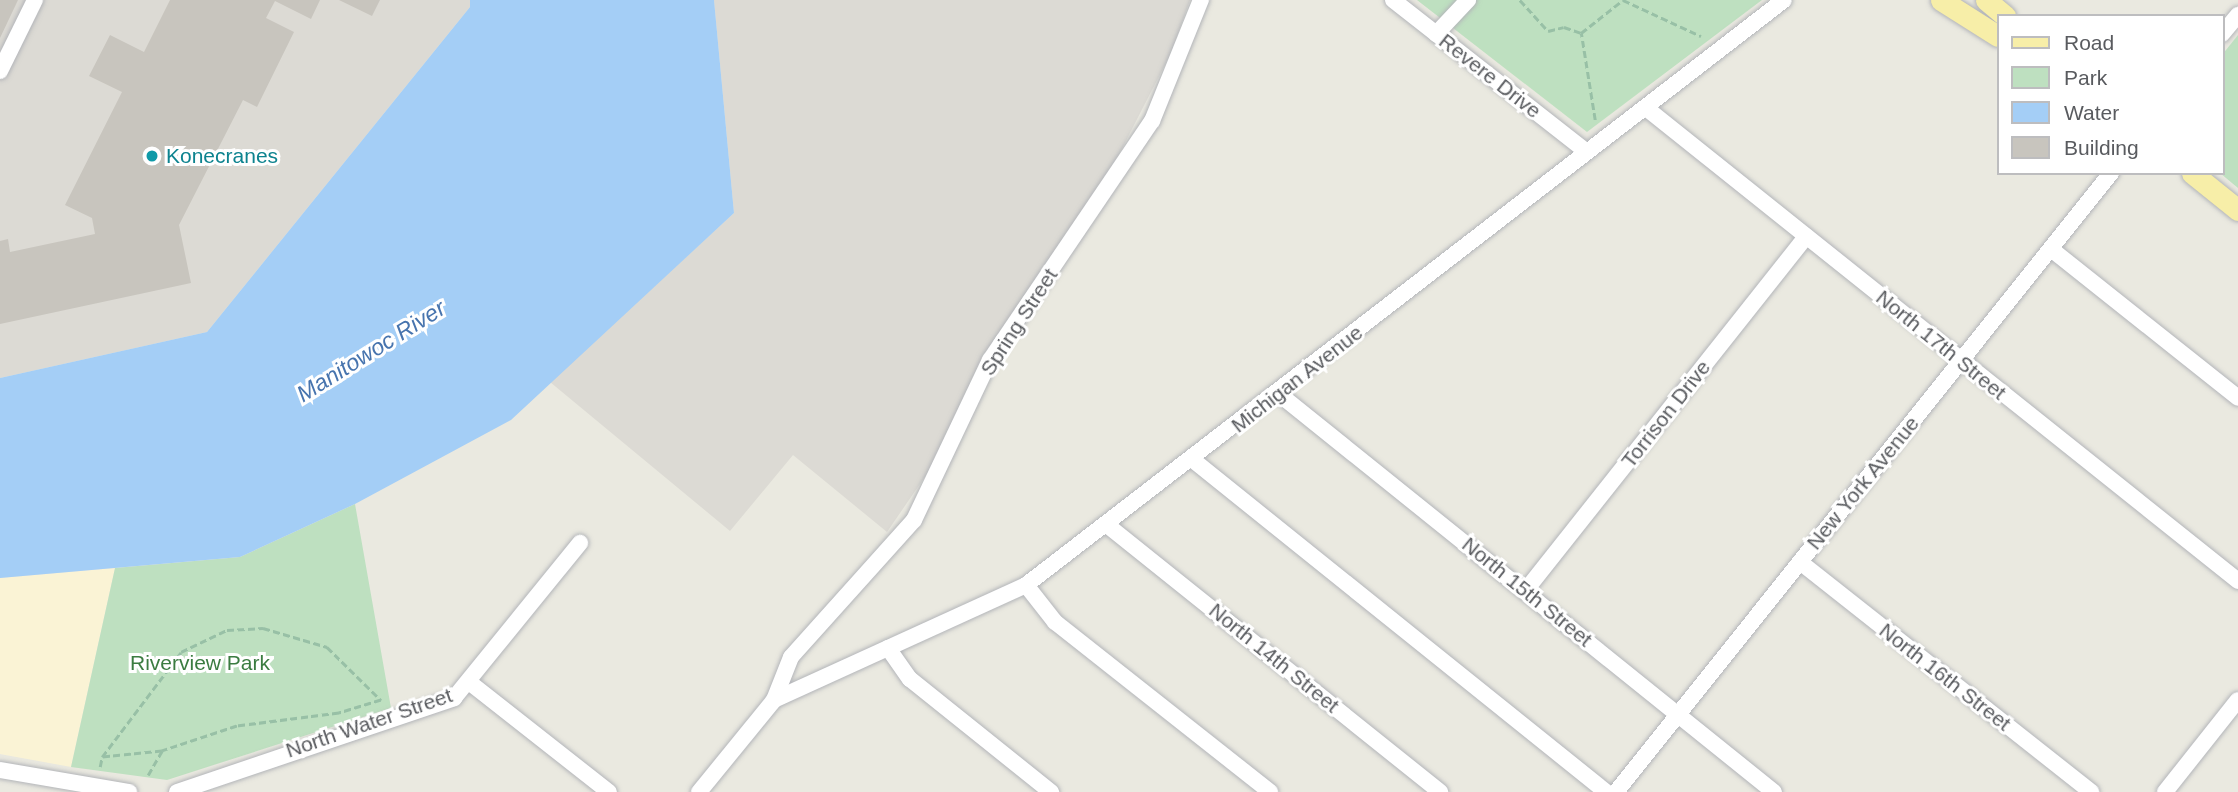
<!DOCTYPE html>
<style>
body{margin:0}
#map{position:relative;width:2238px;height:792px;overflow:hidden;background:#eae9e0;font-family:Arial,sans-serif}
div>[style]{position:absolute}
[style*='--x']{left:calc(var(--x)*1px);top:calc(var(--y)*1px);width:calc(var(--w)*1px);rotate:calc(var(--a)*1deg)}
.commercial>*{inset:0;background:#faf3d5}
.industrial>*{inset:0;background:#dcdad4}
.green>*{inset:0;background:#bee0c0}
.water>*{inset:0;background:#a4cef6}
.building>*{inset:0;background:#c8c5be}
.path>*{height:2.5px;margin-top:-1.25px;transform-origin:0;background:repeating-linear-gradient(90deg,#98c0a6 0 7px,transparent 0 10.5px)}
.roads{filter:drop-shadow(0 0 2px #b3b5b9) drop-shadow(0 0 2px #b3b5b9)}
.minor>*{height:16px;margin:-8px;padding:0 8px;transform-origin:8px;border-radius:8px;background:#fff}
.major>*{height:21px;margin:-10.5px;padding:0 10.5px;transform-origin:10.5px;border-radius:10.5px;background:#f7eea8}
.dots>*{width:19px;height:19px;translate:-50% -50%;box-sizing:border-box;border:4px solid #fff;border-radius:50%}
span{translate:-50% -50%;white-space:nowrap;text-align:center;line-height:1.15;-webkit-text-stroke:6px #fff;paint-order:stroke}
.street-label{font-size:21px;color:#595b5f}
.culture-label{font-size:21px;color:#0d838f}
.left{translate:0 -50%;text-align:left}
.park-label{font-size:21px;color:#3b7c41}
.water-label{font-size:23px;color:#4774ae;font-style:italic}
.legend{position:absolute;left:1997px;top:14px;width:228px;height:161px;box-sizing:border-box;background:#fff;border:2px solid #bdbdbf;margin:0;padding:9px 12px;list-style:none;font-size:21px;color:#595b5f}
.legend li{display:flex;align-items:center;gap:14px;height:35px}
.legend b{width:35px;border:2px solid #bdbdbf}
</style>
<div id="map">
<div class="commercial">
<div style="clip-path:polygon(115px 568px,71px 767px,0 754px,0 578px)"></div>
</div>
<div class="industrial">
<div style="clip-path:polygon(0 0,470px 0,470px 7px,207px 332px,0 378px)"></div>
<div style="clip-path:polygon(714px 0,1190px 0,1171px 53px,1115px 162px,982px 357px,935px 462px,887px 532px,793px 455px,730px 531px,550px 382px,734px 213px)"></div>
</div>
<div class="green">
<div style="clip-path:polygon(1417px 0,1762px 0,1587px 132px)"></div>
<div style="clip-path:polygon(2238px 35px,2238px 188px,2220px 173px,2222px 55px)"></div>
<div style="clip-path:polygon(355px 504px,391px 708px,167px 780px,71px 767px,115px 568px,240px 557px)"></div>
</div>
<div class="water">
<div style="clip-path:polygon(470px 0,714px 0,734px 213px,511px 420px,355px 504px,240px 557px,0 578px,0 378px,207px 332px,470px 7px)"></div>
</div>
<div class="building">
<div style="clip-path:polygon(0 0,18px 0,0 38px)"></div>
<div style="clip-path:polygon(170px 0,320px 0,311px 19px,275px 1px,266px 18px,294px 32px,257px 107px,243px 100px,179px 225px,191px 283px,0 324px,0 241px,8px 239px,10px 252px,95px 234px,92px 218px,65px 205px,122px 92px,89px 76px,110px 35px,144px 52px)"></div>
<div style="clip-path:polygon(339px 0,380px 0,372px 16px)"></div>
</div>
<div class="path">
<div style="--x:1520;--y:0;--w:42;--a:47.9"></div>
<div style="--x:1548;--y:31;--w:16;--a:-14"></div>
<div style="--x:1564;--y:27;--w:18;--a:19"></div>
<div style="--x:1595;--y:120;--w:88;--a:-99.1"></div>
<div style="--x:1581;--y:33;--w:53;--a:-38.2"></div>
<div style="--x:1623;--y:0;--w:86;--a:24.8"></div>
<div style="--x:263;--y:628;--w:67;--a:16.5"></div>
<div style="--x:327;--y:647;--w:76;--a:44.5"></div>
<div style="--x:381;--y:700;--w:44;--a:162.8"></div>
<div style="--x:339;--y:713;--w:103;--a:172.7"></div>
<div style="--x:237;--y:726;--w:79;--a:161.6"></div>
<div style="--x:162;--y:751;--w:60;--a:174.3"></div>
<div style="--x:102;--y:757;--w:131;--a:-53"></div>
<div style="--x:181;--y:652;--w:51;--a:-25.6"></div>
<div style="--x:227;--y:630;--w:36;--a:-3"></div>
<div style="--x:100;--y:767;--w:10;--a:-79"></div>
<div style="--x:148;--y:775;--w:28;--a:-60"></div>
</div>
<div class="roads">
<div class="minor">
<div style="--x:1393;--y:0;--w:246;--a:38.1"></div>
<div style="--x:1436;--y:34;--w:47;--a:-46.7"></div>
<div style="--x:2222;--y:34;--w:25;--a:-50"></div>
<div style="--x:0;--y:71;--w:79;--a:-63.8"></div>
<div style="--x:1646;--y:108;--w:758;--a:38.62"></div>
<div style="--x:2051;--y:249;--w:239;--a:38.5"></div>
<div style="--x:1279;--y:394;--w:635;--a:38.8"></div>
<div style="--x:1193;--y:460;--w:530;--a:38.79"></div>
<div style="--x:1107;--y:525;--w:427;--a:38.7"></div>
<div style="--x:1800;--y:562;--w:371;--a:38.3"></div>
<div style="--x:1026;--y:585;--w:47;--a:51.9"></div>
<div style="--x:1055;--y:622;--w:274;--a:38.3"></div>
<div style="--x:1526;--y:590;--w:451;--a:-51.6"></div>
<div style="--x:888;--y:648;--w:38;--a:55"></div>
<div style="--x:910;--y:679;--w:181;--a:38.7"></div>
<div style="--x:469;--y:682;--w:178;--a:38.2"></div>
<div style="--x:774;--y:700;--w:46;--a:-68.4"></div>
<div style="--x:791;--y:657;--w:184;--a:-48.1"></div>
<div style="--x:914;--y:520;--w:177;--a:-64.6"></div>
<div style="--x:990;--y:360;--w:289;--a:-55.9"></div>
<div style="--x:1152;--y:121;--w:131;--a:-68"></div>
<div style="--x:0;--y:770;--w:131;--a:9.7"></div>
<div style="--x:177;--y:792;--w:293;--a:-18.7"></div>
<div style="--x:454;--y:698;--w:200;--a:-50.9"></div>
<div style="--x:699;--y:792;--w:119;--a:-50.8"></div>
<div style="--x:774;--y:700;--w:277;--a:-24.5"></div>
<div style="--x:1026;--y:585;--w:957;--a:-37.66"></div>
<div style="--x:1616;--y:792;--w:793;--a:-51.35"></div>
<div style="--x:2165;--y:792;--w:117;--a:-51.6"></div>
</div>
<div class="major">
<div style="--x:1941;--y:0;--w:67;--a:32.3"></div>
<div style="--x:1986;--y:0;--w:25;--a:40"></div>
<div style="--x:2192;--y:173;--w:59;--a:38.8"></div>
</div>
</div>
<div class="dots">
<div style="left:152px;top:156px;background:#0f9aa8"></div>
</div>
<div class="street-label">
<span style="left:1490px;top:76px;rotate:38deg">Revere Drive</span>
<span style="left:1019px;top:322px;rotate:-57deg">Spring Street</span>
<span style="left:1941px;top:345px;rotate:39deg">North 17th Street</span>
<span style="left:1297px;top:379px;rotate:-38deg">Michigan Avenue</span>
<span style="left:1666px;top:414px;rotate:-52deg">Torrison Drive</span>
<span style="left:1863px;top:483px;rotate:-51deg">New York Avenue</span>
<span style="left:1527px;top:592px;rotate:39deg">North 15th Street</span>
<span style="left:1274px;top:658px;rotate:39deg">North 14th Street</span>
<span style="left:1945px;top:677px;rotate:38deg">North 16th Street</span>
<span style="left:369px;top:723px;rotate:-19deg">North Water Street</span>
</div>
<div class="culture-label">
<span class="left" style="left:166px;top:156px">Konecranes</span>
</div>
<div class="park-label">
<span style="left:200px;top:663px">Riverview Park</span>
</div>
<div class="water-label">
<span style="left:371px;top:351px;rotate:-32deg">Manitowoc River</span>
</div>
<ul class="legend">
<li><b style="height:9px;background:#f7eea8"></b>Road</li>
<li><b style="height:19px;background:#bee0c0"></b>Park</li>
<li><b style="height:19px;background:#a4cef6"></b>Water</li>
<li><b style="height:19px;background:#c8c5be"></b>Building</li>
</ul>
</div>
